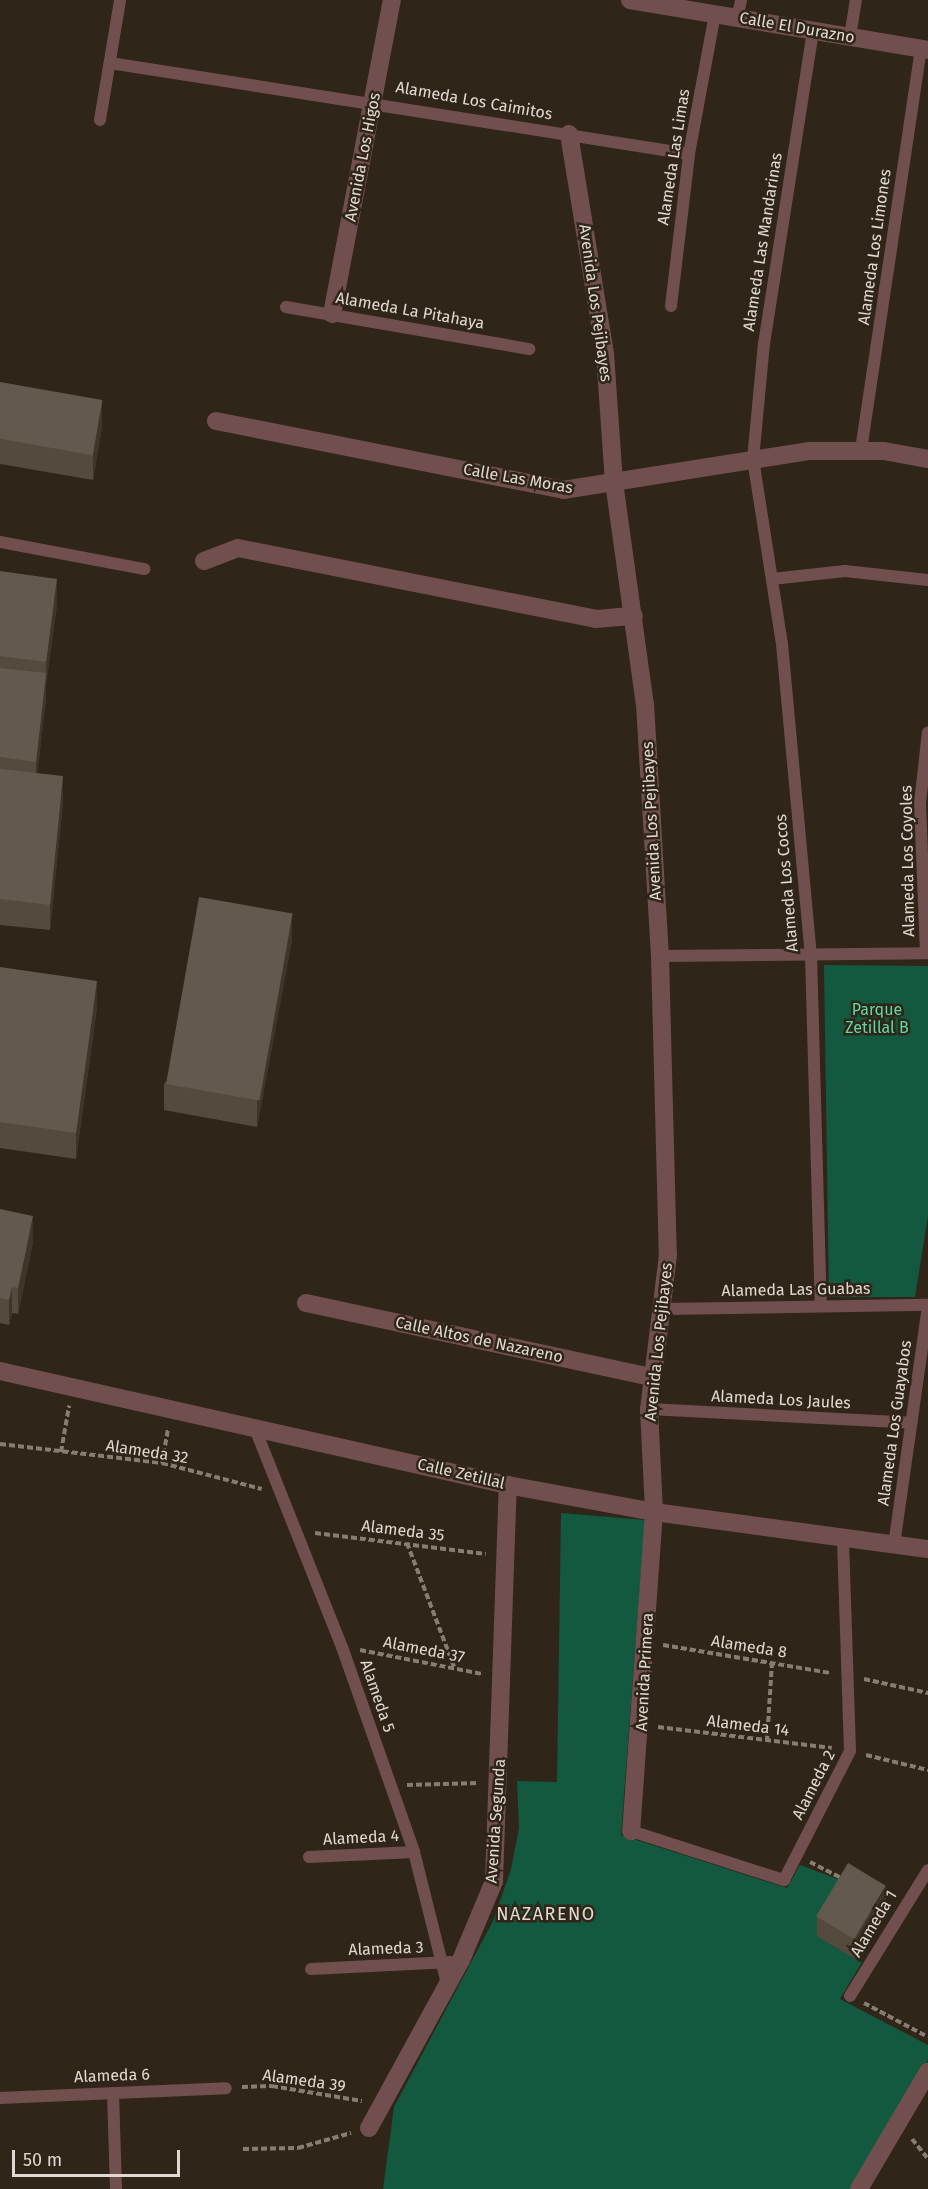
<!DOCTYPE html>
<style>
body{margin:0}
#map{position:relative;width:928px;height:2189px;overflow:hidden;background:#302519;font-family:"Fira Sans",sans-serif}
div>[style]{position:absolute}
[style*='--x']{left:calc(var(--x)*1px);top:calc(var(--y)*1px);width:calc(var(--w)*1px);rotate:calc(var(--a)*1deg)}
.green>*{inset:0;background:#12593f}
.path>*{height:4px;margin-top:-2px;transform-origin:0;background:repeating-linear-gradient(90deg,#867d73 0 6px,transparent 0 9px)}
.lane>*{height:12px;margin:-6px;padding:0 6px;transform-origin:6px;border-radius:6px;background:#714f4f}
.street>*{height:18px;margin:-9px;padding:0 9px;transform-origin:9px;border-radius:9px;background:#714f4f}
.wall>*{inset:0;background:#554a3e}
.shaded-wall>*{inset:0;background:#403529}
.building>*{inset:0;background:#64594e;transform-origin:0 0}
span{translate:-50% -50%;white-space:nowrap;text-align:center;line-height:1.15;-webkit-text-stroke:5px #302519;paint-order:stroke}
.street-label{font-size:16px;color:#e0d9d1}
.park-label{font-size:16px;color:#5fd9a7}
.neighbourhood-label{font-size:18px;color:#e0d9d1;letter-spacing:1.5px}
.scale{position:absolute;left:12px;top:2150px;width:168px;height:27px;box-sizing:border-box;border:3px solid #e0d9d1;border-top:0;padding-left:8px;font-size:18px;line-height:21px;white-space:nowrap;color:#e0d9d1;-webkit-text-stroke:4px #302519;paint-order:stroke}
</style>
<div id="map">
<div class="green">
<div style="clip-path:polygon(824px 965px,928px 966px,928px 1216px,915px 1297px,829px 1297px)"></div>
<div style="clip-path:polygon(561px 1513px,645px 1520px,621px 1835px,787px 1888px,800px 1865px,848px 1883px,855px 1959px,862px 1962px,840px 1999px,928px 2045px,928px 2060px,851px 2189px,383px 2189px,394px 2107px,493px 1921px,511px 1869px,519px 1828px,517px 1781px,557px 1782px)"></div>
</div>
<div class="path">
<div style="--x:0;--y:1444;--w:163;--a:6.7"></div>
<div style="--x:162;--y:1463;--w:103;--a:14.6"></div>
<div style="--x:61;--y:1452;--w:47;--a:-80.1"></div>
<div style="--x:162;--y:1463;--w:35;--a:-80"></div>
<div style="--x:315;--y:1533;--w:172;--a:7"></div>
<div style="--x:407;--y:1543;--w:133;--a:69.2"></div>
<div style="--x:663;--y:1645;--w:169;--a:9.5"></div>
<div style="--x:360;--y:1650;--w:124;--a:11.1"></div>
<div style="--x:864;--y:1679;--w:66;--a:12.3"></div>
<div style="--x:658;--y:1727;--w:175;--a:6.9"></div>
<div style="--x:767;--y:1740;--w:77;--a:-86.3"></div>
<div style="--x:866;--y:1755;--w:64;--a:13.6"></div>
<div style="--x:407;--y:1785;--w:71;--a:-1.6"></div>
<div style="--x:810;--y:1862;--w:38;--a:27"></div>
<div style="--x:864;--y:2003;--w:72;--a:28"></div>
<div style="--x:242;--y:2087;--w:30;--a:-2"></div>
<div style="--x:272;--y:2086;--w:91;--a:9.5"></div>
<div style="--x:912;--y:2139;--w:26;--a:51"></div>
<div style="--x:243;--y:2149;--w:55;--a:-1"></div>
<div style="--x:298;--y:2148;--w:55;--a:-15.8"></div>
</div>
<div class="lane">
<div style="--x:737;--y:18;--w:18;--a:-77"></div>
<div style="--x:813;--y:31;--w:316;--a:98.9"></div>
<div style="--x:764;--y:343;--w:117;--a:95.4"></div>
<div style="--x:753;--y:459;--w:187;--a:81.1"></div>
<div style="--x:782;--y:644;--w:312;--a:84.7"></div>
<div style="--x:811;--y:955;--w:351;--a:88.4"></div>
<div style="--x:850;--y:37;--w:37;--a:-81"></div>
<div style="--x:110;--y:63;--w:586;--a:8.93"></div>
<div style="--x:100;--y:120;--w:122;--a:-80.5"></div>
<div style="--x:671;--y:306;--w:153;--a:-83.2"></div>
<div style="--x:689;--y:154;--w:142;--a:-79.5"></div>
<div style="--x:286;--y:307;--w:247;--a:9.8"></div>
<div style="--x:861;--y:450;--w:405;--a:-81.5"></div>
<div style="--x:0;--y:542;--w:147;--a:10.6"></div>
<div style="--x:772;--y:579;--w:73;--a:-6.3"></div>
<div style="--x:845;--y:571;--w:83;--a:6.2"></div>
<div style="--x:926;--y:953;--w:150;--a:-92.3"></div>
<div style="--x:920;--y:803;--w:71;--a:-83.6"></div>
<div style="--x:660;--y:956;--w:268;--a:-0.6"></div>
<div style="--x:664;--y:1309;--w:264;--a:-0.9"></div>
<div style="--x:649;--y:1409;--w:263;--a:3"></div>
<div style="--x:254;--y:1426;--w:238;--a:68.3"></div>
<div style="--x:342;--y:1647;--w:217;--a:70.6"></div>
<div style="--x:414;--y:1852;--w:135;--a:75.9"></div>
<div style="--x:894;--y:1545;--w:242;--a:-81.9"></div>
<div style="--x:631;--y:1831;--w:161;--a:17.8"></div>
<div style="--x:784;--y:1880;--w:145;--a:-62.9"></div>
<div style="--x:850;--y:1751;--w:212;--a:-91.9"></div>
<div style="--x:309;--y:1857;--w:105;--a:-2.7"></div>
<div style="--x:311;--y:1969;--w:140;--a:-2.9"></div>
<div style="--x:850;--y:1996;--w:148;--a:-58.2"></div>
<div style="--x:113;--y:2093;--w:96;--a:88.2"></div>
<div style="--x:0;--y:2098;--w:226;--a:-2.5"></div>
</div>
<div class="street">
<div style="--x:630;--y:0;--w:302;--a:9.5"></div>
<div style="--x:569;--y:134;--w:223;--a:80.7"></div>
<div style="--x:605;--y:354;--w:128;--a:86"></div>
<div style="--x:614;--y:482;--w:224;--a:82.1"></div>
<div style="--x:645;--y:704;--w:252;--a:86.6"></div>
<div style="--x:660;--y:956;--w:299;--a:88.5"></div>
<div style="--x:668;--y:1255;--w:155;--a:97"></div>
<div style="--x:649;--y:1409;--w:103;--a:87.2"></div>
<div style="--x:654;--y:1512;--w:320;--a:94.1"></div>
<div style="--x:332;--y:314;--w:320;--a:-79.2"></div>
<div style="--x:216;--y:421;--w:354;--a:11.2"></div>
<div style="--x:563;--y:490;--w:250;--a:-9"></div>
<div style="--x:810;--y:451;--w:74;--a:0"></div>
<div style="--x:884;--y:451;--w:45;--a:10.3"></div>
<div style="--x:204;--y:561;--w:36;--a:-21"></div>
<div style="--x:238;--y:548;--w:365;--a:11.2"></div>
<div style="--x:596;--y:619;--w:38;--a:-5"></div>
<div style="--x:306;--y:1303;--w:354;--a:12.1"></div>
<div style="--x:0;--y:1371;--w:521;--a:12.65"></div>
<div style="--x:508;--y:1485;--w:148;--a:10.5"></div>
<div style="--x:654;--y:1512;--w:276;--a:7.7"></div>
<div style="--x:369;--y:2128;--w:192;--a:-61.3"></div>
<div style="--x:461;--y:1960;--w:86;--a:-67.3"></div>
<div style="--x:494;--y:1881;--w:396;--a:-88"></div>
<div style="--x:859;--y:2189;--w:136;--a:-59.5"></div>
</div>
<div class="wall">
<div style="clip-path:polygon(0 382px,102px 426px,93px 480px,0 464px)"></div>
<div style="clip-path:polygon(0 571px,57px 604px,46px 685px,46px 699px,37px 773px,63px 802px,50px 930px,0 925px)"></div>
<div style="clip-path:polygon(292px 940px,257px 1127px,164px 1110px,164px 1084px)"></div>
<div style="clip-path:polygon(0 967px,97px 1007px,76px 1159px,0 1148px)"></div>
<div style="clip-path:polygon(0 1209px,33px 1242px,18px 1314px,12px 1313px,9px 1325px,0 1323px)"></div>
<div style="clip-path:polygon(886px 1906px,855px 1959px,817px 1936px,817px 1917px)"></div>
</div>
<div class="shaded-wall">
<div style="clip-path:polygon(102px 400px,102px 426px,93px 480px,93px 454px)"></div>
<div style="clip-path:polygon(57px 579px,57px 604px,46px 685px,46px 699px,36px 787px,36px 762px,46px 676px,46px 662px)"></div>
<div style="clip-path:polygon(63px 776px,63px 802px,50px 930px,50px 905px)"></div>
<div style="clip-path:polygon(292px 914px,292px 940px,257px 1127px,257px 1101px)"></div>
<div style="clip-path:polygon(97px 981px,97px 1007px,76px 1159px,76px 1133px)"></div>
<div style="clip-path:polygon(33px 1216px,33px 1242px,18px 1314px,18px 1288px)"></div>
<div style="clip-path:polygon(12px 1287px,12px 1313px,9px 1325px,9px 1300px)"></div>
<div style="clip-path:polygon(886px 1886px,886px 1906px,855px 1959px,855px 1939px)"></div>
</div>
<div class="building">
<div style="left:0;top:382px;width:104px;height:56px;rotate:10deg"></div>
<div style="clip-path:polygon(0 571px,57px 579px,46px 662px,0 656px)"></div>
<div style="clip-path:polygon(0 668px,46px 673px,36px 762px,0 757px)"></div>
<div style="clip-path:polygon(0 769px,63px 776px,50px 905px,0 899px)"></div>
<div style="left:199px;top:897px;width:95px;height:190px;rotate:10deg"></div>
<div style="clip-path:polygon(0 967px,97px 981px,76px 1133px,0 1122px)"></div>
<div style="clip-path:polygon(0 1209px,33px 1216px,18px 1288px,12px 1287px,9px 1300px,0 1298px)"></div>
<div style="left:848px;top:1863px;width:44px;height:62px;rotate:31deg"></div>
</div>
<div class="street-label">
<span style="left:797px;top:28px;rotate:10deg">Calle El Durazno</span>
<span style="left:474px;top:101px;rotate:10deg">Alameda Los Caimitos</span>
<span style="left:363px;top:157px;rotate:-79deg">Avenida Los Higos</span>
<span style="left:674px;top:157px;rotate:-81deg">Alameda Las Limas</span>
<span style="left:763px;top:242px;rotate:-81deg">Alameda Las Mandarinas</span>
<span style="left:875px;top:247px;rotate:-82deg">Alameda Los Limones</span>
<span style="left:595px;top:303px;rotate:82deg">Avenida Los Pejibayes</span>
<span style="left:410px;top:311px;rotate:10deg">Alameda La Pitahaya</span>
<span style="left:518px;top:479px;rotate:10deg">Calle Las Moras</span>
<span style="left:652px;top:821px;rotate:-93deg">Avenida Los Pejibayes</span>
<span style="left:908px;top:861px;rotate:-91deg">Alameda Los Coyoles</span>
<span style="left:787px;top:883px;rotate:-95deg">Alameda Los Cocos</span>
<span style="left:796px;top:1290px;rotate:-1deg">Alameda Las Guabas</span>
<span style="left:479px;top:1340px;rotate:12deg">Calle Altos de Nazareno</span>
<span style="left:659px;top:1342px;rotate:-84deg">Avenida Los Pejibayes</span>
<span style="left:781px;top:1400px;rotate:3deg">Alameda Los Jaules</span>
<span style="left:895px;top:1423px;rotate:-82deg">Alameda Los Guayabos</span>
<span style="left:147px;top:1452px;rotate:9deg">Alameda 32</span>
<span style="left:461px;top:1474px;rotate:13deg">Calle Zetillal</span>
<span style="left:403px;top:1531px;rotate:7deg">Alameda 35</span>
<span style="left:749px;top:1647px;rotate:9deg">Alameda 8</span>
<span style="left:424px;top:1650px;rotate:11deg">Alameda 37</span>
<span style="left:645px;top:1672px;rotate:-87deg">Avenida Primera</span>
<span style="left:377px;top:1696px;rotate:71deg">Alameda 5</span>
<span style="left:748px;top:1726px;rotate:7deg">Alameda 14</span>
<span style="left:814px;top:1785px;rotate:-63deg">Alameda 2</span>
<span style="left:496px;top:1821px;rotate:-86deg">Avenida Segunda</span>
<span style="left:361px;top:1838px;rotate:-3deg">Alameda 4</span>
<span style="left:874px;top:1924px;rotate:-59deg">Alameda 1</span>
<span style="left:386px;top:1949px;rotate:-2deg">Alameda 3</span>
<span style="left:112px;top:2076px;rotate:-2deg">Alameda 6</span>
<span style="left:304px;top:2081px;rotate:8deg">Alameda 39</span>
</div>
<div class="park-label">
<span style="left:877px;top:1019px">Parque<br>Zetillal B</span>
</div>
<div class="neighbourhood-label">
<span style="left:546px;top:1914px">NAZARENO</span>
</div>
<div class="scale">50 m</div>
</div>
